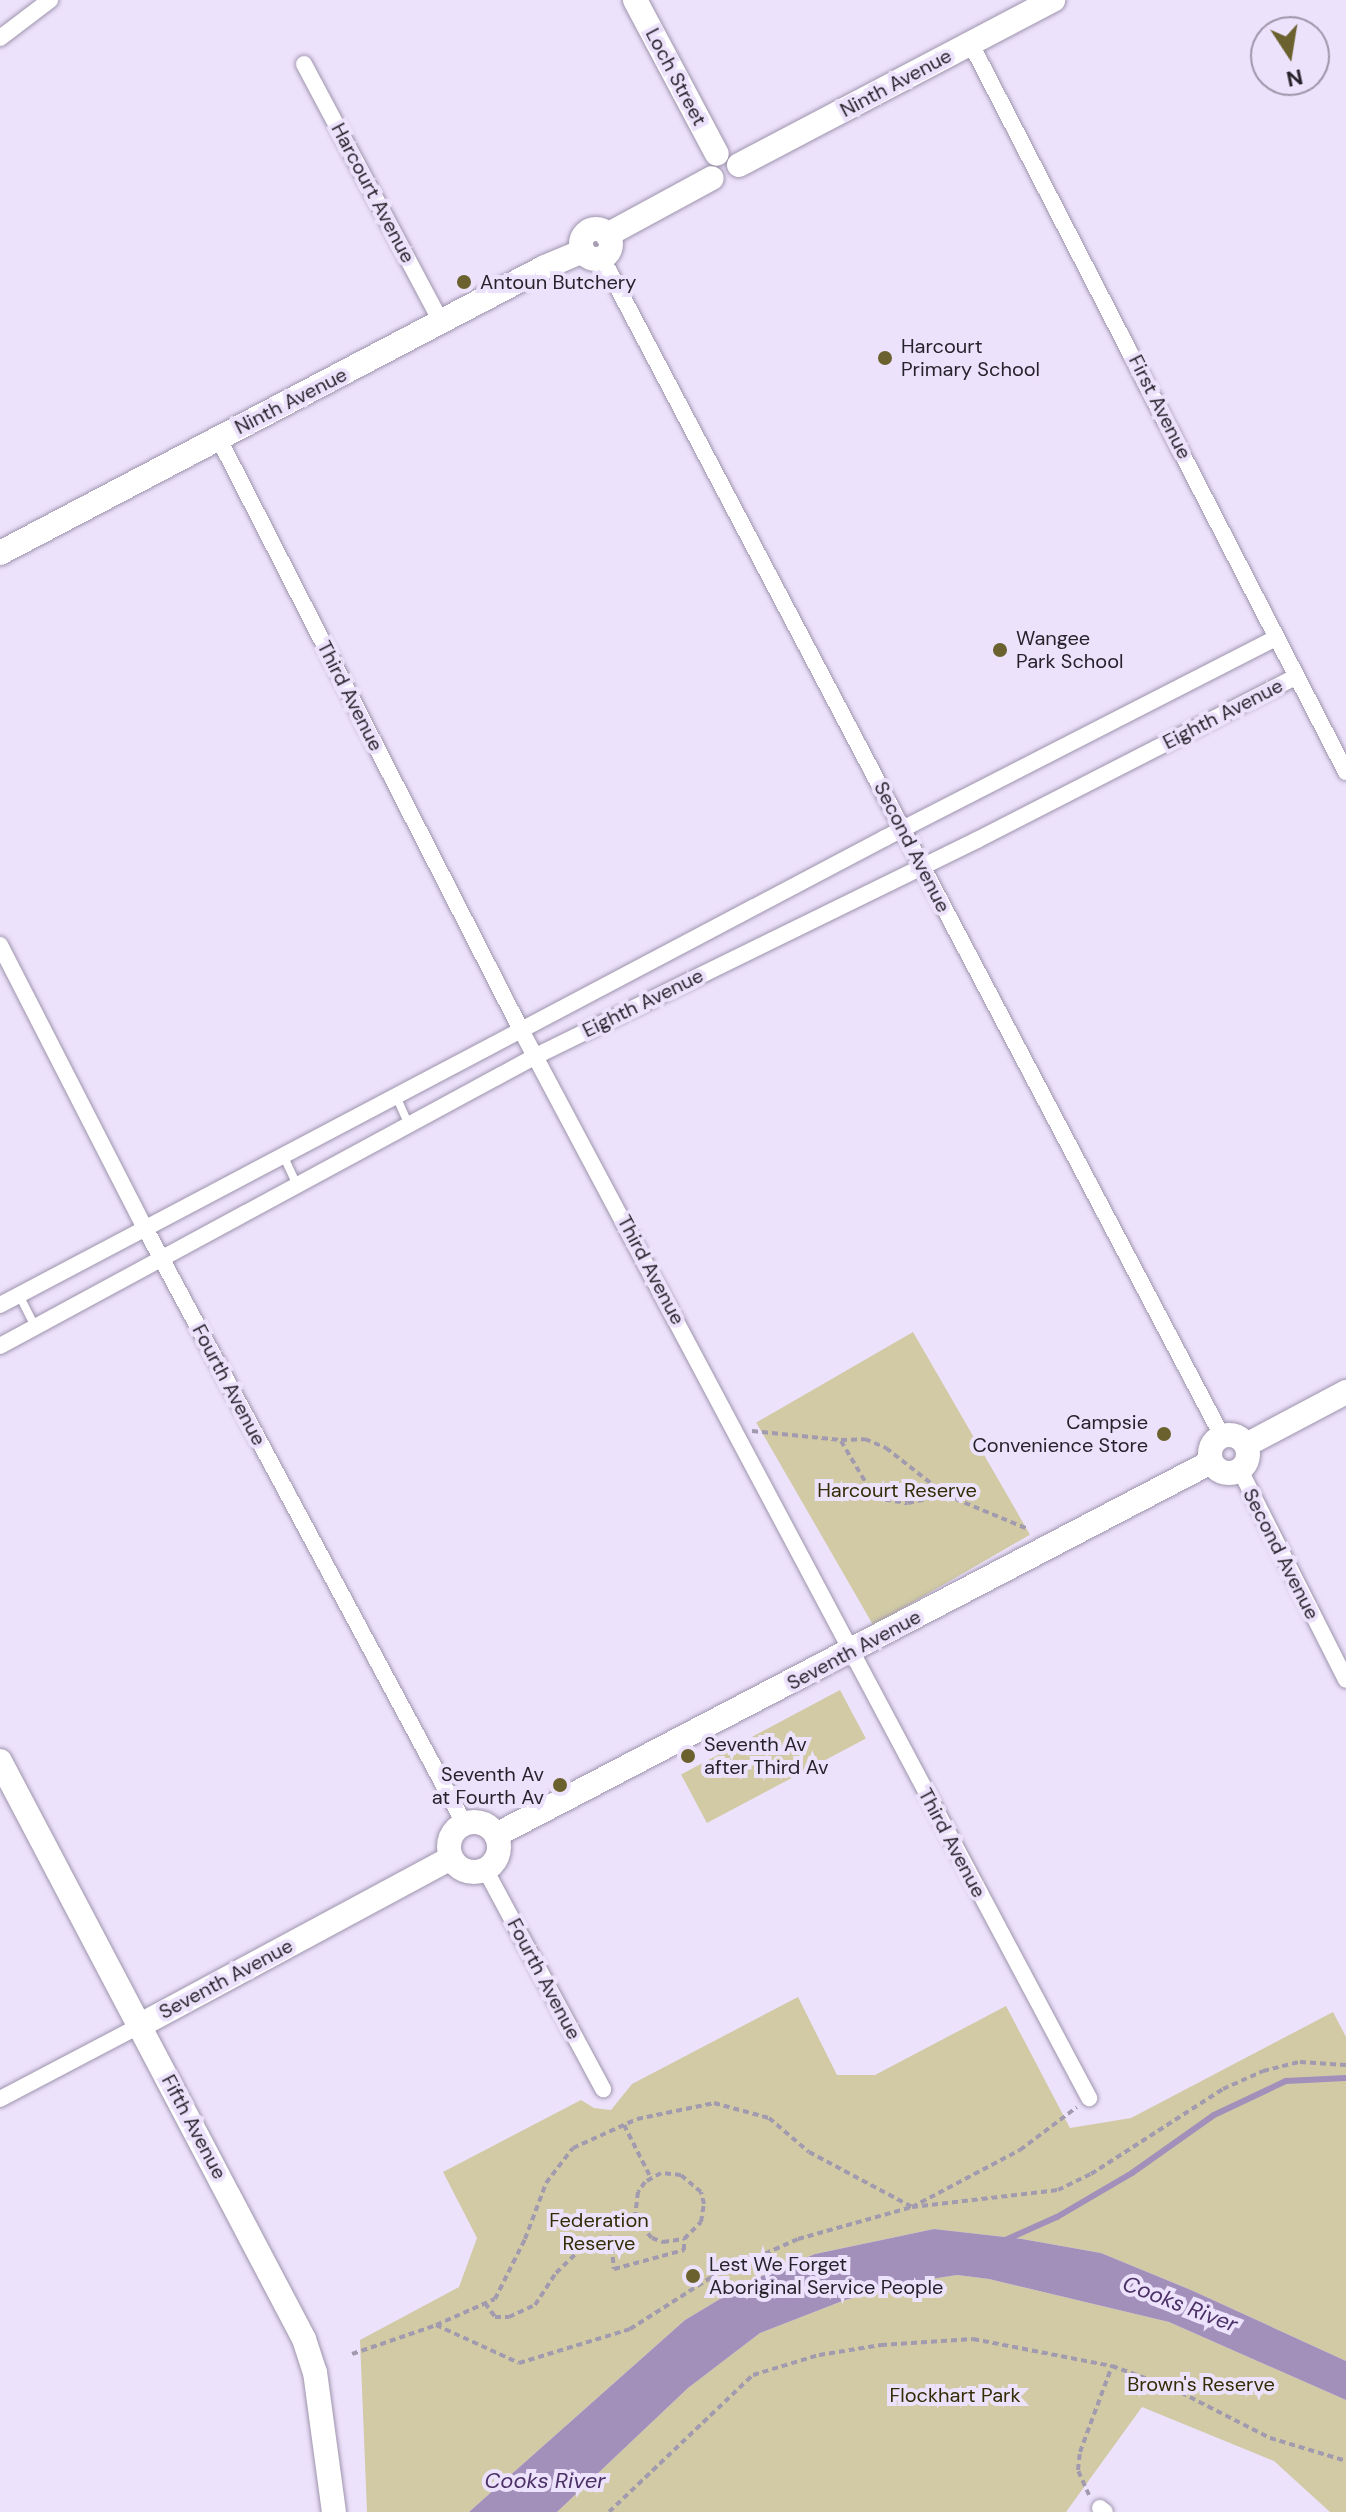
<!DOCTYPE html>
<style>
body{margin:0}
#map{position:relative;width:1346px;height:2512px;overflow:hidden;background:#ede2fc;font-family:"DM Sans",sans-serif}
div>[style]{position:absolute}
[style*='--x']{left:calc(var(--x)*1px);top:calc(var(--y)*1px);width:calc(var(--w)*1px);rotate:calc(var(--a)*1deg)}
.green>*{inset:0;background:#d1caa5;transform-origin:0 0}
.water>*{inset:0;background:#a290ba}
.stream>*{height:6px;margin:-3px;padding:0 3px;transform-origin:3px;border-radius:3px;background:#a290ba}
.path>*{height:4px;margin-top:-2px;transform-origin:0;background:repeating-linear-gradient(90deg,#a29aae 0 6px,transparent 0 10px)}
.roads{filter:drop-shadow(0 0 2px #9e94ac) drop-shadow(0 0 2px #9e94ac)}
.lane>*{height:8px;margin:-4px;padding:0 4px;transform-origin:4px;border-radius:4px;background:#fff}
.street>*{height:16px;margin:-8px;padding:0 8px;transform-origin:8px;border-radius:8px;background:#fff}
.secondary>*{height:24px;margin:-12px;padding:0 12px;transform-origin:12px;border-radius:12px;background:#fff}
.secondary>.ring{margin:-12px;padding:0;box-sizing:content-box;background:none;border:24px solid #fff;border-radius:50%}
.dots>*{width:22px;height:22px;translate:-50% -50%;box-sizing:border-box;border:4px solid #ede2fc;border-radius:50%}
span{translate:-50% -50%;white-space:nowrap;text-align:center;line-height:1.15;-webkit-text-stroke:8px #ede2fc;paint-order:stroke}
.street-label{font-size:20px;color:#27232c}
.poi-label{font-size:20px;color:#27232c}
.left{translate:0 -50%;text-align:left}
.right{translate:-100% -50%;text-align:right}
.park-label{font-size:20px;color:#332c05}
.water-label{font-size:22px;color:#4b3166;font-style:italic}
.north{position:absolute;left:1250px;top:16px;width:80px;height:80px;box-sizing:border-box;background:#ede2fc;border:2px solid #9e96a9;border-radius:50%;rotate:168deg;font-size:22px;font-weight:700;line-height:32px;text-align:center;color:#27232c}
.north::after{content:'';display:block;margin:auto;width:28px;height:36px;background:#6b612e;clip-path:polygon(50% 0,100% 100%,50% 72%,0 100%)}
</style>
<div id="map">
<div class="green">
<div style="left:913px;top:1332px;width:234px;height:181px;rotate:60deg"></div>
<div style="left:840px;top:1690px;width:55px;height:180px;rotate:62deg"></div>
<div style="clip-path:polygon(798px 1997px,837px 2075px,875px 2075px,1006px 2006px,1070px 2128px,1131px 2118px,1333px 2012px,1346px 2037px,1346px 2361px,1191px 2290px,1101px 2253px,1022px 2239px,934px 2229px,815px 2254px,750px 2281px,685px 2320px,469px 2512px,367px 2512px,360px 2340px,459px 2287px,477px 2238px,443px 2172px,581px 2100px,594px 2108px,611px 2110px,632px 2084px)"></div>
<div style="clip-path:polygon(957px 2275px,989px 2279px,1169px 2322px,1346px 2400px,1346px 2512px,1330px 2512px,1274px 2461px,1142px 2407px,1066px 2512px,557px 2512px,688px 2388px,760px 2333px,845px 2300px,906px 2283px)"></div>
</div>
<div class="water">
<div style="clip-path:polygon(934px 2229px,1022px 2239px,1101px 2253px,1191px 2290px,1346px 2361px,1346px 2400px,1169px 2322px,989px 2279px,957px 2275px,906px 2283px,845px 2300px,760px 2333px,688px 2388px,557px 2512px,469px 2512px,685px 2320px,750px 2281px,815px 2254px)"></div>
</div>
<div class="stream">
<div style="--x:1001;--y:2242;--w:61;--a:-24.1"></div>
<div style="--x:1057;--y:2217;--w:87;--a:-30.4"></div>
<div style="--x:1132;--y:2173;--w:100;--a:-35.3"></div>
<div style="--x:1214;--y:2115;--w:80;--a:-25.3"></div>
<div style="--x:1286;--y:2081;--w:60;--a:-2.9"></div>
</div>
<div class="path">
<div style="--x:752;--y:1431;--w:89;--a:5.8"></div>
<div style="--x:841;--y:1440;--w:24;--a:-2"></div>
<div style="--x:865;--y:1439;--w:23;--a:23"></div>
<div style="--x:886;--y:1448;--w:76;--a:38.1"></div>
<div style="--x:946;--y:1495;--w:89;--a:22.5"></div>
<div style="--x:841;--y:1441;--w:66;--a:59.2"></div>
<div style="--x:875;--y:1498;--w:33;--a:9"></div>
<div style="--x:908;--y:1503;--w:39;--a:-12"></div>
<div style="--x:624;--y:2125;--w:59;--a:63"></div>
<div style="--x:485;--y:2303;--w:17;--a:54"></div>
<div style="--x:495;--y:2317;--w:14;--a:0"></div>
<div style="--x:509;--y:2317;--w:29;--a:-25"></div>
<div style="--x:535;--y:2305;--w:38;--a:-57"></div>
<div style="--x:556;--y:2273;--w:45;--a:-44.1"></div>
<div style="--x:588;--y:2242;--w:24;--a:-12"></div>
<div style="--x:611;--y:2237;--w:32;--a:85"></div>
<div style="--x:614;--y:2269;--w:73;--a:-15.2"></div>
<div style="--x:684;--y:2250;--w:11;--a:-90"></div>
<div style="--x:684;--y:2239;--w:24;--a:-45"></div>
<div style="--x:701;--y:2222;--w:18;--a:-81"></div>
<div style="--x:704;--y:2204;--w:12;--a:-104"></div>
<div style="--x:701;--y:2192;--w:26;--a:-140"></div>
<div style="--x:681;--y:2175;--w:20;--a:-174"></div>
<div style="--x:661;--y:2173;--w:18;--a:151"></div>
<div style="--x:645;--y:2182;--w:12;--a:125"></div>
<div style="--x:638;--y:2192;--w:26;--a:97"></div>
<div style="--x:635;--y:2218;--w:26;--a:50"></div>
<div style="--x:652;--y:2238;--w:12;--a:20"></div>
<div style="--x:663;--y:2242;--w:21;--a:-8"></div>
<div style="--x:436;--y:2325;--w:91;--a:24.6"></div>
<div style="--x:519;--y:2363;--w:116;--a:-17"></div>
<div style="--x:630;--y:2329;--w:95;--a:-32.5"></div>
<div style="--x:710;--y:2278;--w:96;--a:-23.9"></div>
<div style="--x:798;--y:2239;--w:118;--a:-15.7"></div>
<div style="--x:912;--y:2207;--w:147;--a:-6.6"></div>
<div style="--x:1058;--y:2190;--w:37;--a:-26"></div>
<div style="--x:1091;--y:2174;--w:157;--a:-32.8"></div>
<div style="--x:1223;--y:2089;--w:44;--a:-24.2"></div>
<div style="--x:1263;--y:2071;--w:38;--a:-14"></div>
<div style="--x:1300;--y:2062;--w:46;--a:3.7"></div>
<div style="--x:352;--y:2354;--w:89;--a:-19"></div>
<div style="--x:436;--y:2325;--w:64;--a:-23.8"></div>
<div style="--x:495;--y:2299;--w:67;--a:-63.4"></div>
<div style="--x:525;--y:2239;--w:60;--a:-69.4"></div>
<div style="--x:546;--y:2183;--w:44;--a:-52.4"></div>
<div style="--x:573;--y:2148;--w:70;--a:-24.4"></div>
<div style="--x:637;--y:2119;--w:79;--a:-11.7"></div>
<div style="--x:714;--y:2103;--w:57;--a:15.3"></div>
<div style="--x:769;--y:2118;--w:52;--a:40.4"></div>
<div style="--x:809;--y:2152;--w:117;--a:28.1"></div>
<div style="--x:912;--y:2207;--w:122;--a:-27.8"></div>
<div style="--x:1020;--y:2150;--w:71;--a:-37"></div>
<div style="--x:1089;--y:2495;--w:27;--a:-114"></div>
<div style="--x:1078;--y:2470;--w:18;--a:-84"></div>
<div style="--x:1080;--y:2452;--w:92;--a:-69.6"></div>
<div style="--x:609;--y:2512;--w:199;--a:-43.6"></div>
<div style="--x:753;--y:2375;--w:69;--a:-16.9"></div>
<div style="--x:819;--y:2355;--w:63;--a:-9.2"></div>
<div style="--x:881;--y:2345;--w:92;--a:-3.7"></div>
<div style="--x:973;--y:2339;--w:142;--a:11"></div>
<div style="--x:1112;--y:2366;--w:64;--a:20.1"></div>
<div style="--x:1172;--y:2388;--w:110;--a:27"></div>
<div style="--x:1270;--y:2438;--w:79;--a:16.8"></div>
</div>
<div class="roads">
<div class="lane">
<div style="--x:396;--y:1096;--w:32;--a:66"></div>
<div style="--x:283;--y:1155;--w:33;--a:65"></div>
<div style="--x:19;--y:1295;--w:35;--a:63"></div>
</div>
<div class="street">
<div style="--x:0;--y:38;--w:63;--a:-37.2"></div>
<div style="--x:971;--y:44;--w:819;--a:62.75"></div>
<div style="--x:304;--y:64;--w:293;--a:62"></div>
<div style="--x:602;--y:258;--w:1331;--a:62.24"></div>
<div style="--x:219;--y:439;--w:664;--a:62.93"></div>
<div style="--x:521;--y:1030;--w:1210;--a:61.99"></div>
<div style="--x:0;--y:945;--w:318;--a:62.9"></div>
<div style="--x:145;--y:1228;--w:675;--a:61.8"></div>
<div style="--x:0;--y:1305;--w:1001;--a:-27.82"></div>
<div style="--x:885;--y:838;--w:439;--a:-27.1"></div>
<div style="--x:0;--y:1346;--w:609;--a:-28.42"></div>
<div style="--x:536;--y:1056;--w:491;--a:-26.1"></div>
<div style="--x:977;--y:840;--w:357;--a:-27.1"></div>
<div style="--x:1240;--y:1470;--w:235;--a:63.2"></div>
<div style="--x:485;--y:1869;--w:250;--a:61.8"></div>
<div style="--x:0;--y:2099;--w:157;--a:-27.7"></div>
<div style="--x:1100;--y:2508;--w:6;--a:39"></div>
</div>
<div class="secondary">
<div style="--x:635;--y:0;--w:174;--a:62"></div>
<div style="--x:739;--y:165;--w:355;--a:-27.7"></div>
<div class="ring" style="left:581px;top:229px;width:6px;height:6px"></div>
<div style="--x:607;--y:235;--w:119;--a:-28.5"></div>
<div style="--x:0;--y:553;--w:615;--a:-27.69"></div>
<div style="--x:545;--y:267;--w:41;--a:-22.8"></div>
<div class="ring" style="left:1210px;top:1435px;width:14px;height:14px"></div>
<div style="--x:1246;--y:1445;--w:113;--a:-27.9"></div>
<div style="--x:0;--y:1761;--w:653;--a:62.26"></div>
<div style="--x:304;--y:2339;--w:35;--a:72"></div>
<div style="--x:315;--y:2372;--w:141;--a:82.3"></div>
<div class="ring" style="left:449px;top:1822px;width:26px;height:26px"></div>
<div style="--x:496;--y:1835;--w:806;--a:-27.55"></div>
<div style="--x:139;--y:2026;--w:354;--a:-28.3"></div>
</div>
</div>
<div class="dots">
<div style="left:464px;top:282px;background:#6b612e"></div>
<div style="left:885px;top:358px;background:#6b612e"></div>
<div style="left:1000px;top:650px;background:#6b612e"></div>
<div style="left:1164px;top:1434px;background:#6b612e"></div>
<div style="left:688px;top:1756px;background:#6b612e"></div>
<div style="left:560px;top:1785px;background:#6b612e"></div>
<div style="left:693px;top:2276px;background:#6b612e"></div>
</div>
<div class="street-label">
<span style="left:676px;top:77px;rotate:62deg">Loch Street</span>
<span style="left:896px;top:83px;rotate:-28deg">Ninth Avenue</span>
<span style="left:373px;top:193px;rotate:62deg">Harcourt Avenue</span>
<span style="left:291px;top:401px;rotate:-27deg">Ninth Avenue</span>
<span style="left:1160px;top:407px;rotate:63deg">First Avenue</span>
<span style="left:350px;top:696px;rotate:63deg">Third Avenue</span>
<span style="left:1223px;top:714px;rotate:-27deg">Eighth Avenue</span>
<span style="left:912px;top:847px;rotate:63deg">Second Avenue</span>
<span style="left:643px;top:1003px;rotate:-26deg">Eighth Avenue</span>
<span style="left:651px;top:1270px;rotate:62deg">Third Avenue</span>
<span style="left:229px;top:1385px;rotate:62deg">Fourth Avenue</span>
<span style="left:1281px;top:1554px;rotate:63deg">Second Avenue</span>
<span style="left:854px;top:1650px;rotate:-28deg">Seventh Avenue</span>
<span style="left:952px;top:1843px;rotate:62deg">Third Avenue</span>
<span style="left:226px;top:1979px;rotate:-28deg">Seventh Avenue</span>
<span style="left:544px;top:1979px;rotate:62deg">Fourth Avenue</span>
<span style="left:194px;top:2127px;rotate:62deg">Fifth Avenue</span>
</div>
<div class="poi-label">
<span class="left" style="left:480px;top:282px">Antoun Butchery</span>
<span class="left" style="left:901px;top:358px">Harcourt<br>Primary School</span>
<span class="left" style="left:1016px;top:650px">Wangee<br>Park School</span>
<span class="right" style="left:1148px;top:1434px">Campsie<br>Convenience Store</span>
<span class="left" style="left:704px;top:1756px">Seventh Av<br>after Third Av</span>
<span class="right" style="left:544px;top:1786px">Seventh Av<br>at Fourth Av</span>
<span class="left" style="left:709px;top:2276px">Lest We Forget<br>Aboriginal Service People</span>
</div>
<div class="park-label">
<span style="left:897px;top:1490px">Harcourt Reserve</span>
<span style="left:599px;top:2232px">Federation<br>Reserve</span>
<span style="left:1201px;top:2384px">Brown's Reserve</span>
<span style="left:955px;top:2395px">Flockhart Park</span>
</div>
<div class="water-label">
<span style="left:1180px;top:2304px;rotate:21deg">Cooks River</span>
<span style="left:545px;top:2481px">Cooks River</span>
</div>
<div class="north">N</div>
</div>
